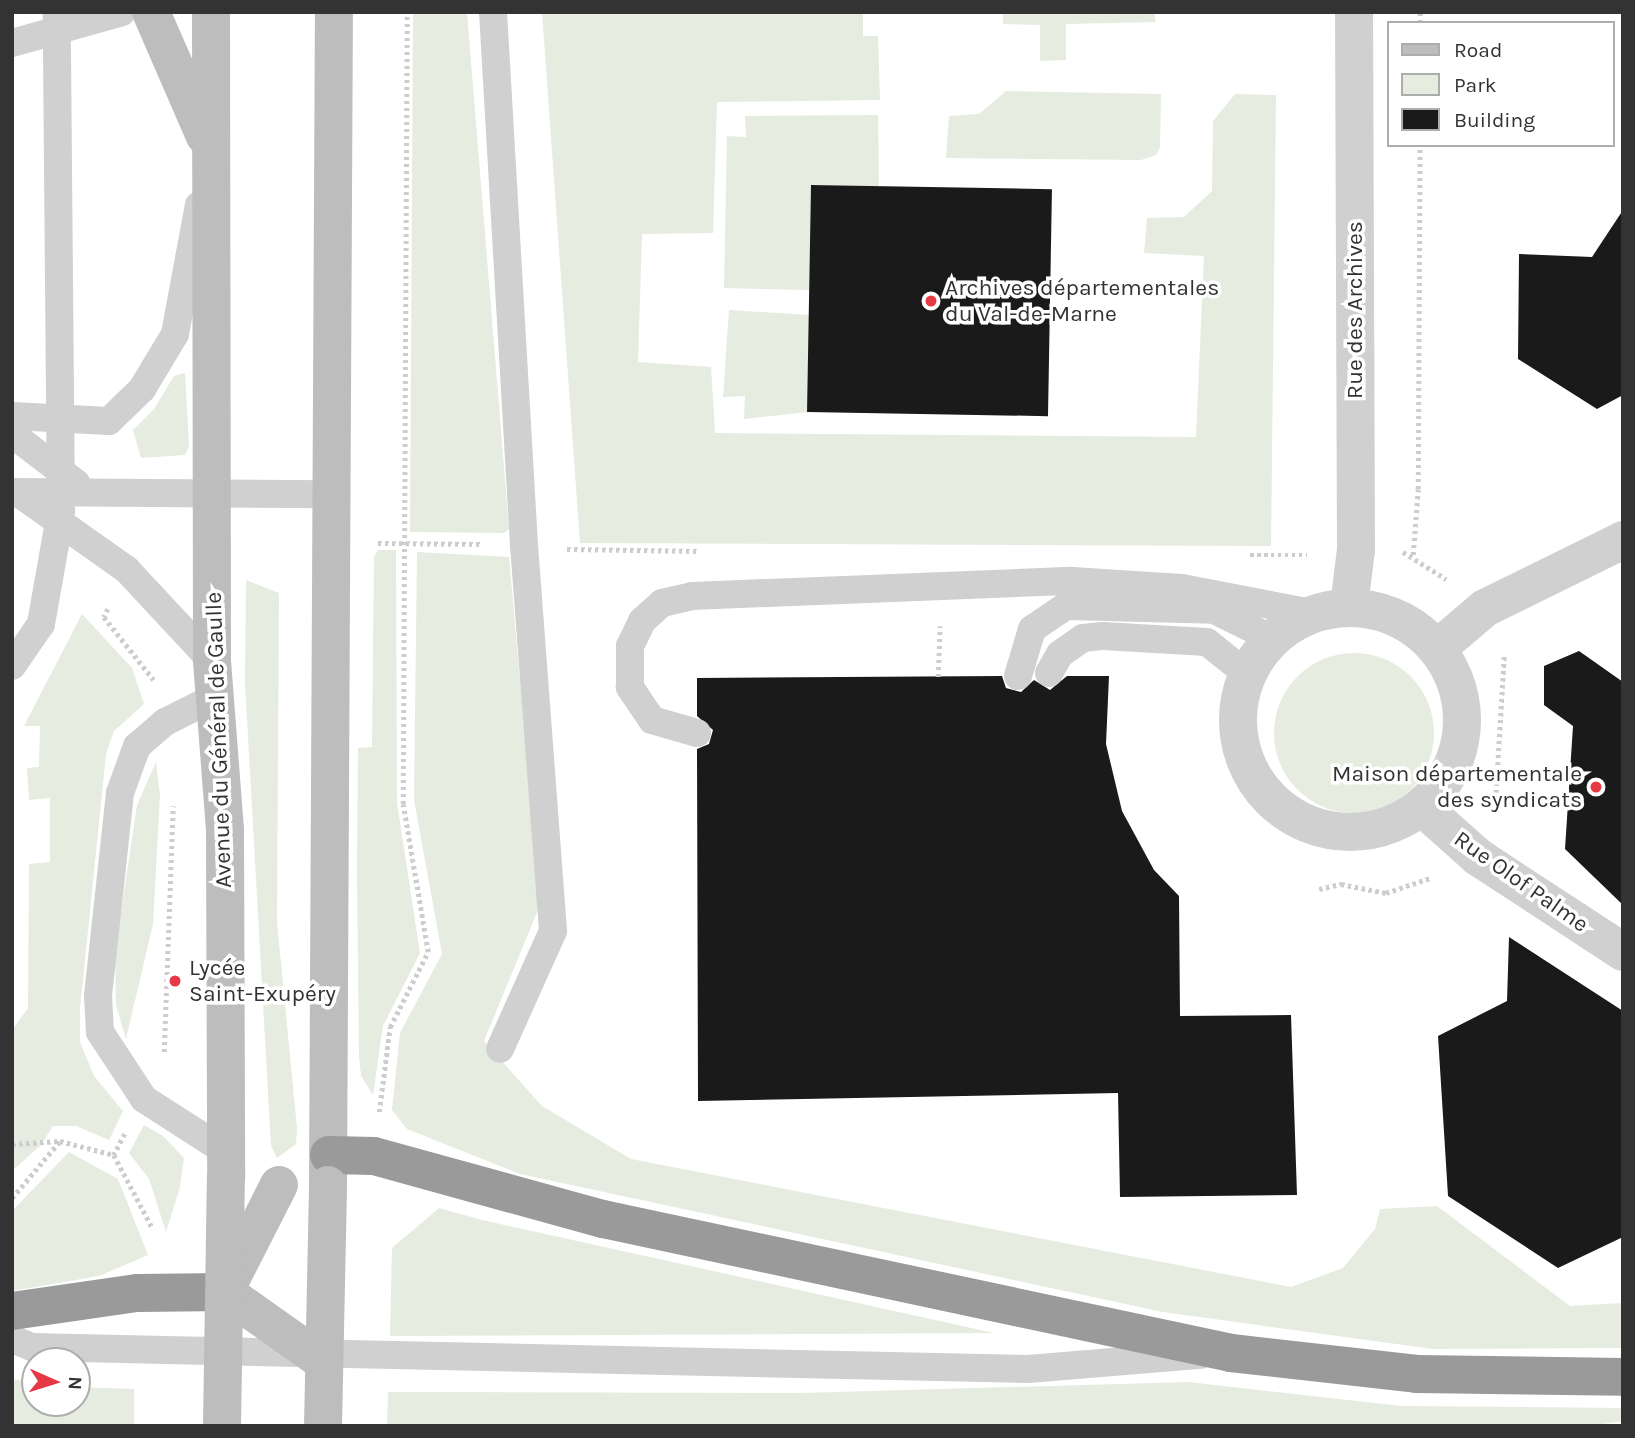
<!DOCTYPE html>
<meta charset="utf-8">
<style>
body{margin:0}
#map{position:relative;width:1635px;height:1438px;overflow:hidden;background:#fff;font-family:Karla,sans-serif}
div>[style]{position:absolute}
[style*='--x']{left:calc(var(--x)*1px);top:calc(var(--y)*1px);width:calc(var(--w)*1px);rotate:calc(var(--a)*1deg)}
.green>*{inset:0;background:#e6ecdf}
.round{border-radius:50%}
.building>*{inset:0;background:#1a1a1a;transform-origin:0 0}
.path>*{height:4.5px;margin-top:-2.25px;transform-origin:0;background:repeating-linear-gradient(90deg,#cdcdcd 0 3.5px,transparent 0 7px)}
.lane>*{height:28px;margin:-14px;padding:0 14px;transform-origin:14px;border-radius:14px;background:#d0d0d0}
.street>*{height:38px;margin:-19px;padding:0 19px;transform-origin:19px;border-radius:19px;background:#d0d0d0}
.street>.ring{margin:-19px;padding:0;box-sizing:content-box;background:none;border:38px solid #d0d0d0;border-radius:50%}
.secondary>*{height:38px;margin:-19px;padding:0 19px;transform-origin:19px;border-radius:19px;background:#bdbdbd}
.highway>*{height:38px;margin:-19px;padding:0 19px;transform-origin:19px;border-radius:19px;background:#9a9a9a}
.lane-bridge>*{height:28px;margin:-14px;padding:0 14px;transform-origin:14px;border-radius:14px;background:#d0d0d0}
.secondary-bridge>*{height:38px;margin:-19px;padding:0 19px;transform-origin:19px;border-radius:19px;background:#bdbdbd}
.dots>*{width:19px;height:19px;translate:-50% -50%;box-sizing:border-box;border:4px solid #fff;border-radius:50%}
span{translate:-50% -50%;white-space:nowrap;text-align:center;line-height:1.15;-webkit-text-stroke:7px #fff;paint-order:stroke}
.poi-label{font-size:23px;color:#333}
.left{translate:0 -50%;text-align:left}
.right{translate:-100% -50%;text-align:right}
.street-label{font-size:23px;color:#333}
.frame{position:absolute;inset:0;border:14px solid #333;pointer-events:none}
.legend{position:absolute;left:1387px;top:21px;width:228px;height:126px;box-sizing:border-box;background:#fff;border:2px solid #adadad;margin:0;padding:9px 12px;list-style:none;font-size:21px;color:#333}
.legend li{display:flex;align-items:center;gap:14px;height:35px}
.legend b{width:35px;border:2px solid #adadad}
.north{position:absolute;left:21px;top:1347px;width:70px;height:70px;box-sizing:border-box;background:#fff;border:2px solid #adadad;border-radius:50%;rotate:93deg;font-size:19px;font-weight:700;line-height:28px;text-align:center;color:#333}
.north::after{content:'';display:block;margin:auto;width:24px;height:32px;background:#e63946;clip-path:polygon(50% 0,100% 100%,50% 72%,0 100%)}
</style>
<div id="map">
<div class="green">
<div style="clip-path:polygon(413px 12px,467px 12px,509px 529px,504px 533px,410px 532px)"></div>
<div style="clip-path:polygon(542px 12px,863px 12px,863px 36px,878px 36px,880px 100px,717px 102px,713px 233px,642px 234px,638px 362px,711px 367px,715px 433px,1196px 437px,1204px 256px,1144px 253px,1147px 218px,1184px 217px,1212px 191px,1213px 121px,1235px 94px,1276px 95px,1271px 546px,580px 543px)"></div>
<div style="clip-path:polygon(1003px 12px,1154px 12px,1156px 22px,1066px 24px,1066px 60px,1040px 61px,1040px 25px,1003px 24px)"></div>
<div style="clip-path:polygon(1006px 91px,1161px 94px,1160px 147px,1156px 155px,1141px 160px,946px 158px,949px 116px,979px 114px)"></div>
<div style="clip-path:polygon(878px 115px,879px 186px,811px 185px,809px 290px,724px 288px,727px 136px,746px 137px,745px 116px)"></div>
<div style="clip-path:polygon(729px 310px,810px 315px,808px 412px,744px 419px,745px 396px,723px 397px)"></div>
<div style="clip-path:polygon(185px 373px,189px 446px,185px 455px,141px 458px,133px 430px,154px 409px,174px 376px)"></div>
<div style="clip-path:polygon(378px 550px,396px 550px,397px 803px,420px 953px,383px 1026px,373px 1095px,361px 1076px,359px 1056px,357px 874px,358px 748px,372px 747px,374px 557px)"></div>
<div style="clip-path:polygon(417px 552px,509px 557px,540px 905px,484px 1041px,542px 1106px,631px 1159px,1291px 1287px,1343px 1268px,1375px 1229px,1380px 1209px,1437px 1206px,1570px 1306px,1623px 1303px,1623px 1348px,1433px 1349px,1163px 1312px,520px 1174px,407px 1129px,392px 1110px,400px 1033px,442px 954px,414px 800px)"></div>
<div style="clip-path:polygon(246px 580px,279px 593px,277px 922px,297px 1128px,296px 1144px,277px 1158px,271px 1146px,245px 683px)"></div>
<div style="clip-path:polygon(82px 614px,132px 668px,144px 704px,114px 731px,106px 754px,80px 1009px,80px 1042px,94px 1076px,123px 1111px,109px 1140px,76px 1126px,53px 1126px,41px 1145px,12px 1171px,12px 1030px,28px 1008px,29px 864px,50px 862px,50px 798px,29px 800px,27px 768px,39px 767px,40px 726px,24px 726px)"></div>
<div class="round" style="left:1274px;top:653px;width:160px;height:160px"></div>
<div style="clip-path:polygon(156px 762px,160px 795px,153px 924px,126px 1039px,116px 1005px,115px 952px,137px 805px)"></div>
<div style="clip-path:polygon(144px 1125px,163px 1136px,184px 1158px,180px 1187px,166px 1232px,149px 1179px,129px 1153px)"></div>
<div style="clip-path:polygon(69px 1152px,118px 1179px,148px 1255px,99px 1276px,12px 1291px,12px 1211px)"></div>
<div style="clip-path:polygon(439px 1208px,482px 1220px,994px 1333px,390px 1336px,392px 1248px)"></div>
<div style="clip-path:polygon(12px 1379px,35px 1383px,35px 1403px,77px 1403px,77px 1387px,134px 1389px,134px 1426px,12px 1426px)"></div>
<div style="clip-path:polygon(1188px 1382px,1402px 1406px,1623px 1408px,1623px 1421px,1589px 1426px,387px 1426px,388px 1392px,802px 1393px)"></div>
</div>
<div class="building">
<div style="left:811px;top:185px;width:241px;height:227px;rotate:1deg"></div>
<div style="clip-path:polygon(1623px 210px,1623px 395px,1597px 409px,1518px 359px,1519px 254px,1592px 257px)"></div>
<div style="clip-path:polygon(1579px 651px,1623px 682px,1623px 905px,1565px 849px,1573px 726px,1544px 705px,1544px 666px)"></div>
<div style="clip-path:polygon(1002px 676px,1006px 688px,1021px 692px,1034px 680px,1050px 690px,1067px 676px,1109px 676px,1106px 744px,1122px 811px,1154px 870px,1179px 896px,1180px 1016px,1291px 1015px,1297px 1195px,1120px 1197px,1118px 1093px,698px 1101px,697px 749px,709px 744px,713px 730px,697px 716px,697px 678px)"></div>
<div style="clip-path:polygon(1509px 937px,1623px 1011px,1623px 1237px,1558px 1268px,1448px 1196px,1438px 1036px,1507px 1001px)"></div>
</div>
<div class="path">
<div style="--x:1420;--y:23;--w:11;--a:-90"></div>
<div style="--x:378;--y:543;--w:104;--a:0.6"></div>
<div style="--x:567;--y:549;--w:131;--a:0.9"></div>
<div style="--x:1403;--y:552;--w:51;--a:32.1"></div>
<div style="--x:1250;--y:555;--w:57;--a:0"></div>
<div style="--x:1413;--y:555;--w:66;--a:-85.7"></div>
<div style="--x:1418;--y:489;--w:344;--a:-89.7"></div>
<div style="--x:108;--y:609;--w:9;--a:117"></div>
<div style="--x:104;--y:617;--w:80;--a:51.6"></div>
<div style="--x:938;--y:677;--w:51;--a:-87.8"></div>
<div style="--x:1495;--y:807;--w:152;--a:-86.6"></div>
<div style="--x:1319;--y:889;--w:23;--a:-13"></div>
<div style="--x:1341;--y:884;--w:46;--a:11.3"></div>
<div style="--x:1386;--y:893;--w:46;--a:-18.8"></div>
<div style="--x:164;--y:1052;--w:246;--a:-87.9"></div>
<div style="--x:379;--y:1112;--w:86;--a:-82.6"></div>
<div style="--x:390;--y:1027;--w:84;--a:-63.1"></div>
<div style="--x:428;--y:952;--w:150;--a:-99.6"></div>
<div style="--x:403;--y:804;--w:792;--a:-89.71"></div>
<div style="--x:125;--y:1134;--w:24;--a:118"></div>
<div style="--x:114;--y:1155;--w:84;--a:62.2"></div>
<div style="--x:12;--y:1144;--w:47;--a:-3.7"></div>
<div style="--x:12;--y:1198;--w:75;--a:-49.9"></div>
<div style="--x:60;--y:1141;--w:56;--a:14.5"></div>
</div>
<div class="lane">
<div style="--x:493;--y:12;--w:534;--a:86.67"></div>
<div style="--x:524;--y:545;--w:387;--a:85.7"></div>
<div style="--x:553;--y:931;--w:129;--a:114.2"></div>
<div style="--x:12;--y:43;--w:114;--a:-15.7"></div>
<div style="--x:12;--y:416;--w:97;--a:3"></div>
<div style="--x:109;--y:421;--w:46;--a:-44.1"></div>
<div style="--x:142;--y:389;--w:64;--a:-59"></div>
<div style="--x:175;--y:334;--w:131;--a:-79.5"></div>
<div style="--x:12;--y:434;--w:81;--a:37.4"></div>
<div style="--x:12;--y:492;--w:319;--a:0.4"></div>
<div style="--x:17;--y:492;--w:135;--a:35.3"></div>
<div style="--x:127;--y:570;--w:125;--a:47"></div>
<div style="--x:1049;--y:673;--w:22;--a:-60"></div>
<div style="--x:1060;--y:654;--w:28;--a:-35"></div>
<div style="--x:1083;--y:638;--w:20;--a:-6"></div>
<div style="--x:1103;--y:636;--w:104;--a:3.3"></div>
<div style="--x:1207;--y:642;--w:51;--a:38.7"></div>
<div style="--x:1018;--y:676;--w:49;--a:-73.4"></div>
<div style="--x:1032;--y:629;--w:41;--a:-34.1"></div>
<div style="--x:1066;--y:606;--w:148;--a:1.5"></div>
<div style="--x:1214;--y:610;--w:64;--a:26.2"></div>
<div style="--x:213;--y:698;--w:54;--a:153.4"></div>
<div style="--x:165;--y:722;--w:37;--a:139"></div>
<div style="--x:137;--y:746;--w:50;--a:109.9"></div>
<div style="--x:120;--y:793;--w:203;--a:96.2"></div>
<div style="--x:98;--y:995;--w:37;--a:87"></div>
<div style="--x:100;--y:1032;--w:80;--a:56.7"></div>
<div style="--x:144;--y:1099;--w:96;--a:32.7"></div>
<div style="--x:697;--y:733;--w:47;--a:-163.9"></div>
<div style="--x:652;--y:720;--w:40;--a:-124"></div>
<div style="--x:630;--y:687;--w:41;--a:-90"></div>
<div style="--x:630;--y:646;--w:28;--a:-64"></div>
<div style="--x:642;--y:621;--w:27;--a:-42"></div>
<div style="--x:662;--y:603;--w:31;--a:-13"></div>
<div style="--x:692;--y:596;--w:380;--a:-2.3"></div>
<div style="--x:1072;--y:581;--w:110;--a:3.6"></div>
<div style="--x:1182;--y:588;--w:132;--a:10.9"></div>
<div style="--x:12;--y:1339;--w:22;--a:22"></div>
<div style="--x:32;--y:1347;--w:996;--a:1.27"></div>
<div style="--x:1028;--y:1369;--w:173;--a:-4.7"></div>
</div>
<div class="street">
<div style="--x:1349;--y:606;--w:56;--a:-82.9"></div>
<div style="--x:1356;--y:550;--w:538;--a:-90.21"></div>
<div class="ring" style="left:1238px;top:608px;width:186px;height:186px"></div>
<div style="--x:1438;--y:648;--w:62;--a:-40.4"></div>
<div style="--x:1485;--y:608;--w:154;--a:-26.2"></div>
<div style="--x:1423;--y:808;--w:74;--a:41.7"></div>
<div style="--x:1478;--y:857;--w:173;--a:33.2"></div>
</div>
<div class="secondary">
<div style="--x:151;--y:12;--w:135;--a:66.5"></div>
<div style="--x:211;--y:12;--w:649;--a:89.91"></div>
<div style="--x:212;--y:661;--w:170;--a:85.6"></div>
<div style="--x:225;--y:831;--w:346;--a:89.8"></div>
<div style="--x:328;--y:1185;--w:1173;--a:-89.71"></div>
</div>
<div class="highway">
<div style="--x:329;--y:1155;--w:45;--a:1.3"></div>
<div style="--x:374;--y:1156;--w:238;--a:15.4"></div>
<div style="--x:603;--y:1219;--w:642;--a:12.04"></div>
<div style="--x:1231;--y:1353;--w:187;--a:6.4"></div>
<div style="--x:1417;--y:1374;--w:206;--a:0.8"></div>
<div style="--x:12;--y:1311;--w:126;--a:-8.2"></div>
<div style="--x:137;--y:1293;--w:88;--a:-0.7"></div>
</div>
<div class="lane-bridge">
<div style="--x:12;--y:666;--w:51;--a:-55.4"></div>
<div style="--x:41;--y:624;--w:116;--a:-80"></div>
<div style="--x:61;--y:510;--w:498;--a:-90.5"></div>
</div>
<div class="secondary-bridge">
<div style="--x:229;--y:1283;--w:110;--a:-63"></div>
<div style="--x:225;--y:1292;--w:121;--a:35.3"></div>
<div style="--x:222;--y:1426;--w:249;--a:-89.1"></div>
<div style="--x:323;--y:1426;--w:241;--a:-88.8"></div>
</div>
<div class="dots">
<div style="left:931px;top:301px;background:#e63946"></div>
<div style="left:1596px;top:787px;background:#e63946"></div>
<div style="left:175px;top:981px;background:#e63946"></div>
</div>
<div class="poi-label">
<span class="left" style="left:945px;top:301px">Archives départementales<br>du Val-de-Marne</span>
<span class="right" style="left:1582px;top:787px">Maison départementale<br>des syndicats</span>
<span class="left" style="left:189px;top:981px">Lycée<br>Saint-Exupéry</span>
</div>
<div class="street-label">
<span style="left:1355px;top:310px;rotate:-90deg">Rue des Archives</span>
<span style="left:219px;top:740px;rotate:-92deg">Avenue du Général de Gaulle</span>
<span style="left:1521px;top:882px;rotate:35deg">Rue Olof Palme</span>
</div>
<div class="frame"></div>
<ul class="legend">
<li><b style="height:9px;background:#bdbdbd"></b>Road</li>
<li><b style="height:19px;background:#e6ecdf"></b>Park</li>
<li><b style="height:19px;background:#1a1a1a"></b>Building</li>
</ul>
<div class="north">N</div>
</div>
